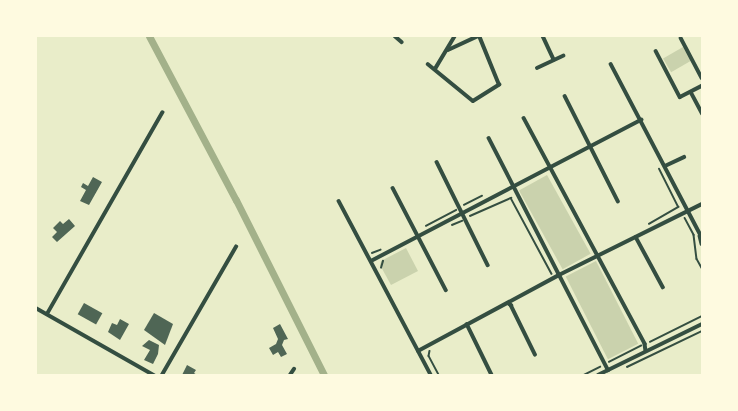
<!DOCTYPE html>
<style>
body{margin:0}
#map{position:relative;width:738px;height:411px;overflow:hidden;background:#e9edc9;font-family:"PT Serif",serif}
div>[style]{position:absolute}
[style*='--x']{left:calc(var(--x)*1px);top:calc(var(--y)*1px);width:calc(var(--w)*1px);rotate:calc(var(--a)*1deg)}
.green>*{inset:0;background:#cad2ad;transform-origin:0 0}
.canal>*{height:7px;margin:-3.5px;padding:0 3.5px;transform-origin:3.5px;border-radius:3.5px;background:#a3b18a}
.building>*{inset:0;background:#4f6655;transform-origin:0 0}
.path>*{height:1.5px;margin:-0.75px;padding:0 0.75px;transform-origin:0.75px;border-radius:0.75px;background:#344e41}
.minor>*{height:3.5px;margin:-1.75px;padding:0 1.75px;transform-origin:1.75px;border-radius:1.75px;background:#344e41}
span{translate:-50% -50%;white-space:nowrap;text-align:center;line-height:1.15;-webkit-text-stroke:4px #fefae0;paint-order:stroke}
.frame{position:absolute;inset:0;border:37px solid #fefae0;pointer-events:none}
</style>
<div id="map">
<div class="green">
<div style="left:683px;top:47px;width:16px;height:23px;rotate:60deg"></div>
<div style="left:547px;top:175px;width:90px;height:32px;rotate:61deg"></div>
<div style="clip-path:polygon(406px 248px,418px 271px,391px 285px,380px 265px,381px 261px)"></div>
<div style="left:596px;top:261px;width:93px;height:34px;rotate:63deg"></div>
</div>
<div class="canal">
<div style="--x:149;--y:36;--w:186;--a:62.1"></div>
<div style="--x:236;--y:200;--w:196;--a:63.3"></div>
</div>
<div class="building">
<div style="clip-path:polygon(93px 177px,102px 182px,89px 205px,80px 201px,86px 190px,81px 187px,83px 183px,88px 186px)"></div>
<div style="clip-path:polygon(69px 219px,75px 226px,57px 242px,52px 237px,57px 232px,53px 228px,60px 221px,63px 224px)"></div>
<div style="left:84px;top:303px;width:21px;height:13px;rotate:29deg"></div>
<div style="clip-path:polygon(154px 313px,173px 324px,165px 345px,144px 330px)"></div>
<div style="clip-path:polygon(120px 319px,129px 324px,120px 340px,108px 332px,112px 323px,117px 325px)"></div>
<div style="clip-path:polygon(280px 324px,288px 339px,284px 340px,282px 345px,287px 354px,281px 357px,278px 352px,273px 355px,269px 348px,276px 344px,278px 339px,273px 328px)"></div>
<div style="clip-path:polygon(149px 340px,159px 345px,158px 354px,153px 364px,144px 360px,150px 350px,142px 346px)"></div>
<div style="clip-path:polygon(187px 365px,196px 370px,194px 373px,197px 375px,182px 375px)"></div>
</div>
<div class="path">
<div style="--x:464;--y:205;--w:20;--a:-27"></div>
<div style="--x:470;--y:216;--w:45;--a:-23.7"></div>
<div style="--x:511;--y:198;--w:86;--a:61.7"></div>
<div style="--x:685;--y:218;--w:19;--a:62"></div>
<div style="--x:694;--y:235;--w:24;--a:83"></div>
<div style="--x:697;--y:259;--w:10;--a:61"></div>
<div style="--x:649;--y:224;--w:34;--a:-30"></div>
<div style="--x:678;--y:207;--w:42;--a:-116.6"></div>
<div style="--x:452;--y:225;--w:11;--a:-22"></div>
<div style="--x:426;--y:226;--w:34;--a:-28"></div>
<div style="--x:372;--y:253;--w:9;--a:-21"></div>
<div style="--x:381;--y:268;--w:7;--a:-74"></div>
<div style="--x:650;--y:342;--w:58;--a:-26.6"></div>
<div style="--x:430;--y:351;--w:5;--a:101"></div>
<div style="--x:429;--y:356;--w:21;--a:62"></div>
<div style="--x:609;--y:362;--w:36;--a:-27"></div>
<div style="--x:627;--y:367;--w:83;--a:-25.6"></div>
<div style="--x:584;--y:375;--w:18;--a:-27"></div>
</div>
<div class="minor">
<div style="--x:395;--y:36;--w:9;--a:41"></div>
<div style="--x:543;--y:36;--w:26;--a:65"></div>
<div style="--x:681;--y:38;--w:45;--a:62.3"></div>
<div style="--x:448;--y:50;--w:33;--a:-25"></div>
<div style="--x:656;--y:51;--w:52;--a:62.4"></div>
<div style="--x:680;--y:97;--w:25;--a:-27"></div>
<div style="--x:428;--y:64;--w:58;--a:39.4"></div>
<div style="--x:473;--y:101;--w:31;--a:-32"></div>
<div style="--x:499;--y:85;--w:53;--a:-112.2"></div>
<div style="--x:611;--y:64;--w:195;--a:62.3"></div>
<div style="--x:537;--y:68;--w:29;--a:-25"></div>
<div style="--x:435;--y:69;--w:39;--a:-59"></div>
<div style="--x:691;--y:92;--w:24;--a:62"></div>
<div style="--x:565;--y:96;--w:118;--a:63.2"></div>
<div style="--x:524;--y:118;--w:256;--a:61.8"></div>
<div style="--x:645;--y:344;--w:7;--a:82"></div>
<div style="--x:489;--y:138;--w:261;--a:62.8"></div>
<div style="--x:437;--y:162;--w:115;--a:63.7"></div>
<div style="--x:665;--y:166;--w:21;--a:-25"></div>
<div style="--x:393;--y:188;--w:115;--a:62.5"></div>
<div style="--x:339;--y:201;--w:197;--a:62.1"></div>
<div style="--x:700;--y:236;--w:8;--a:76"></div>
<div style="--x:636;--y:237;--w:57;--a:61.6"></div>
<div style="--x:371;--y:261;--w:305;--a:-27.6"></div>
<div style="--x:508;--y:303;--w:4;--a:34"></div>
<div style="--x:511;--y:305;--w:55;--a:63.9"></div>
<div style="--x:36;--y:308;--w:136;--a:29.6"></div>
<div style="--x:47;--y:314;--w:232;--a:-60.2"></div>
<div style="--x:467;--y:324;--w:57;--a:63.9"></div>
<div style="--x:418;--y:351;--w:160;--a:-28.3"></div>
<div style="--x:559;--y:275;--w:160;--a:-26.4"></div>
<div style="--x:162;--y:375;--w:148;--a:-60"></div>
<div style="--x:290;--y:375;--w:7;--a:-56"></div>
<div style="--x:598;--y:375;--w:116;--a:-26.1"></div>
</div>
<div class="frame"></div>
</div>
